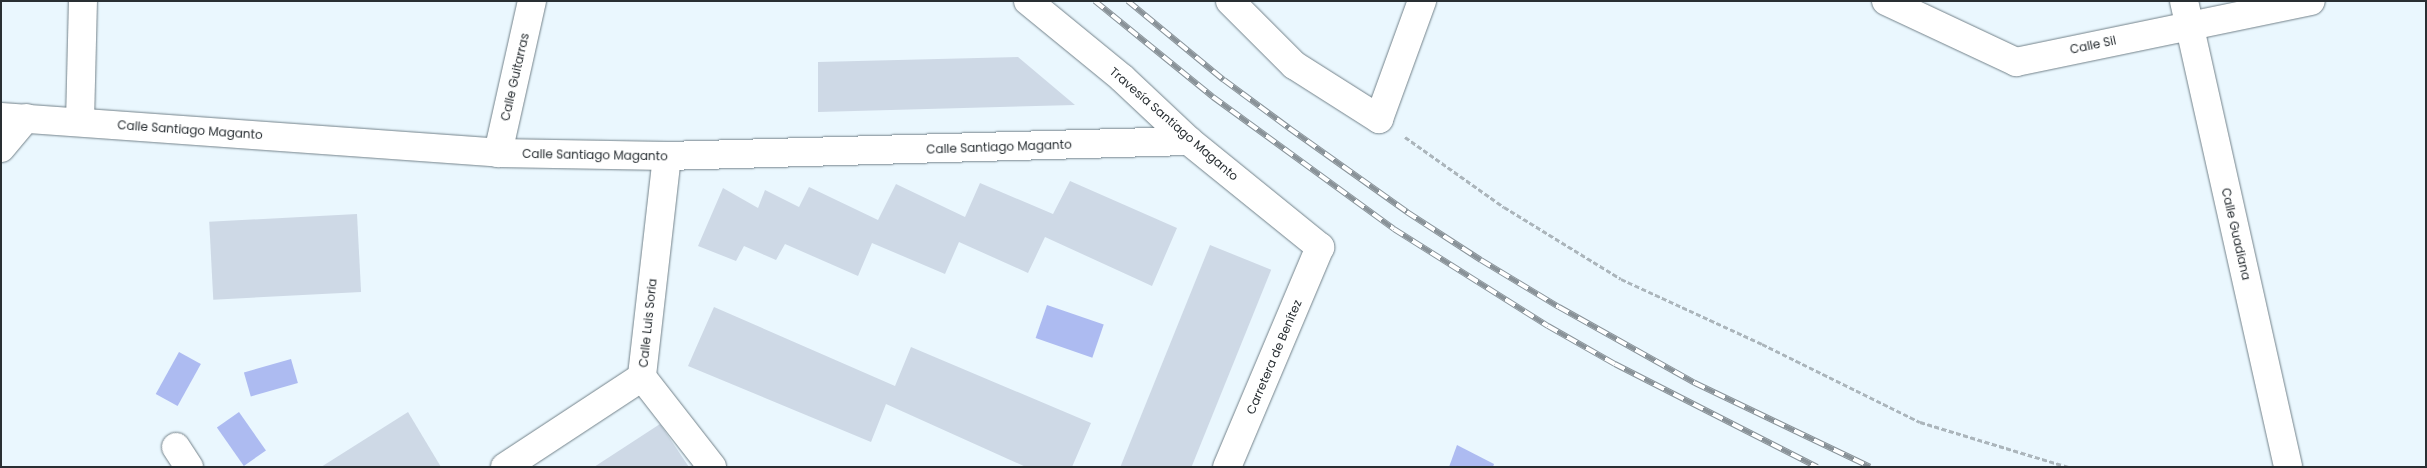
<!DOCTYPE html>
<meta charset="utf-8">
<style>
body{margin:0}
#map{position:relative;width:2427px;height:468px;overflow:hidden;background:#eaf7fe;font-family:Poppins,sans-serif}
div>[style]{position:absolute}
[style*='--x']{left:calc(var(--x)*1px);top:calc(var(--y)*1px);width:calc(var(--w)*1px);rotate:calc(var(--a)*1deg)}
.water>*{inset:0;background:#adbbf1;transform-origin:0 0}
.building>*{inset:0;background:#ced9e6;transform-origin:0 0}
.path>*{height:3px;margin-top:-1.5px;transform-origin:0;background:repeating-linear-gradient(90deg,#abb5bb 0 5px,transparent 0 7.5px)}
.roads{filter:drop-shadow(0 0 1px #73828a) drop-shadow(0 0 1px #73828a)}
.minor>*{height:28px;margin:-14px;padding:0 14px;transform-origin:14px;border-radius:14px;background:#fff}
.rail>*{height:5.5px;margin-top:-2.75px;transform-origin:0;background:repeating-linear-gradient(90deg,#fff 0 11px,#899298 0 22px);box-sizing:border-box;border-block:1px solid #899298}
span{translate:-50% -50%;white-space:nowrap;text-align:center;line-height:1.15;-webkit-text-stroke:4.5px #fff;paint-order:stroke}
.street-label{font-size:12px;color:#292f33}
.frame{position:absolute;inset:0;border:2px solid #292f33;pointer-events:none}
</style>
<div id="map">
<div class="water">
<div style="left:1047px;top:305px;width:60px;height:35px;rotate:19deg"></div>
<div style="left:179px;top:352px;width:25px;height:48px;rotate:29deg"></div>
<div style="left:291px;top:359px;width:25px;height:49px;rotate:74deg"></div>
<div style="left:239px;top:412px;width:47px;height:27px;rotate:55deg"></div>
<div style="clip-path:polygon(1457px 445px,1494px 464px,1493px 467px,1449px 467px)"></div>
</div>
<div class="building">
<div style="clip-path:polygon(1018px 57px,1075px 105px,818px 112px,818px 62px)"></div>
<div style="clip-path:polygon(1070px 181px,1177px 228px,1152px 286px,1045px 237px,1028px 273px,959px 242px,945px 274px,872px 243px,858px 276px,785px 244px,776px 260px,744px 246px,736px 261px,698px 246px,723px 188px,758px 208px,765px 190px,799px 207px,809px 187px,878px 220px,896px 184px,965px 217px,980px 183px,1053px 214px)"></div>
<div style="left:357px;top:214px;width:78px;height:148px;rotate:87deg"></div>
<div style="left:1210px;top:245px;width:66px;height:242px;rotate:22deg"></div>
<div style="clip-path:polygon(714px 307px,895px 386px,911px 347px,1091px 423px,1072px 467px,1026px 467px,886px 404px,871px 442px,688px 366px)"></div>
<div style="clip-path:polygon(408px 412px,441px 467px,321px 467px)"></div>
<div style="clip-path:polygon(660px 424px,689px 467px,594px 467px)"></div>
</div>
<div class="path">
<div style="--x:1405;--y:137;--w:121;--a:35.3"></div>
<div style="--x:1504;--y:207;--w:137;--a:31.6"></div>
<div style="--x:1621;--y:279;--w:155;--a:24.7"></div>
<div style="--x:1762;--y:344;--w:176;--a:26.3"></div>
<div style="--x:1920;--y:422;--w:155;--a:16.9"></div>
</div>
<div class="roads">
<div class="minor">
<div style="--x:1028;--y:1;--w:122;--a:39.3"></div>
<div style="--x:1122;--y:78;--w:92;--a:43.2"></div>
<div style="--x:1189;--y:141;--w:169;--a:39"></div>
<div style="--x:1320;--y:247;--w:239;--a:112.9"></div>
<div style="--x:1230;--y:1;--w:91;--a:45"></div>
<div style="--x:1294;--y:65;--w:101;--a:32.4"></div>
<div style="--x:1379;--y:119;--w:126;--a:-70"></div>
<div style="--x:1886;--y:1;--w:144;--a:25.1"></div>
<div style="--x:2016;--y:62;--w:301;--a:-11.7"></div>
<div style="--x:2184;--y:1;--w:477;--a:77.4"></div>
<div style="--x:1;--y:117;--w:498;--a:4.1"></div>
<div style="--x:498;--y:153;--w:169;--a:1"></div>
<div style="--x:667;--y:156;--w:522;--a:-1.65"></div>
<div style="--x:80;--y:122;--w:121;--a:-88.6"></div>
<div style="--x:1;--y:148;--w:39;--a:-50"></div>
<div style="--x:498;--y:153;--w:156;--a:-77.4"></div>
<div style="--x:667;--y:156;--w:222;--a:96.5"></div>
<div style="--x:642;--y:377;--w:114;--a:52.1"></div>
<div style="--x:176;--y:447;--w:24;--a:57"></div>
<div style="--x:505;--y:467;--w:164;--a:-33.3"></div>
</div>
</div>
<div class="rail">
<div style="--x:1095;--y:1;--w:152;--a:39.1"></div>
<div style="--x:1213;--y:97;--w:224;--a:36.1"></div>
<div style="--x:1394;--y:229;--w:182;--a:32.2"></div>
<div style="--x:1548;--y:326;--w:77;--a:29.6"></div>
<div style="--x:1615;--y:364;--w:227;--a:27"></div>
<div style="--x:1128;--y:1;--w:124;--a:39.5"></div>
<div style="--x:1224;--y:80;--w:81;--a:36.4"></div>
<div style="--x:1289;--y:128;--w:145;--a:35.4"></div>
<div style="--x:1407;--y:212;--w:88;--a:33"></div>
<div style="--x:1481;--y:260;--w:91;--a:31.1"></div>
<div style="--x:1559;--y:307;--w:156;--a:29.2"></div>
<div style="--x:1695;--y:383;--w:194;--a:25.6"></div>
</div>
<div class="street-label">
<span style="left:2093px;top:45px;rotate:-12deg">Calle Sil</span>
<span style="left:515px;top:77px;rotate:-77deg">Calle Guitarras</span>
<span style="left:1174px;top:124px;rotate:41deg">Travesía Santiago Maganto</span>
<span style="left:190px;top:130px;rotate:4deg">Calle Santiago Maganto</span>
<span style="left:999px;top:147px;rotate:-2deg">Calle Santiago Maganto</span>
<span style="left:595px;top:155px;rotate:1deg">Calle Santiago Maganto</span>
<span style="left:2236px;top:234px;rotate:77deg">Calle Guadiana</span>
<span style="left:648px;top:323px;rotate:-84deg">Calle Luis Soria</span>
<span style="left:1274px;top:357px;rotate:-67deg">Carretera de Benítez</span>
</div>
<div class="frame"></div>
</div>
